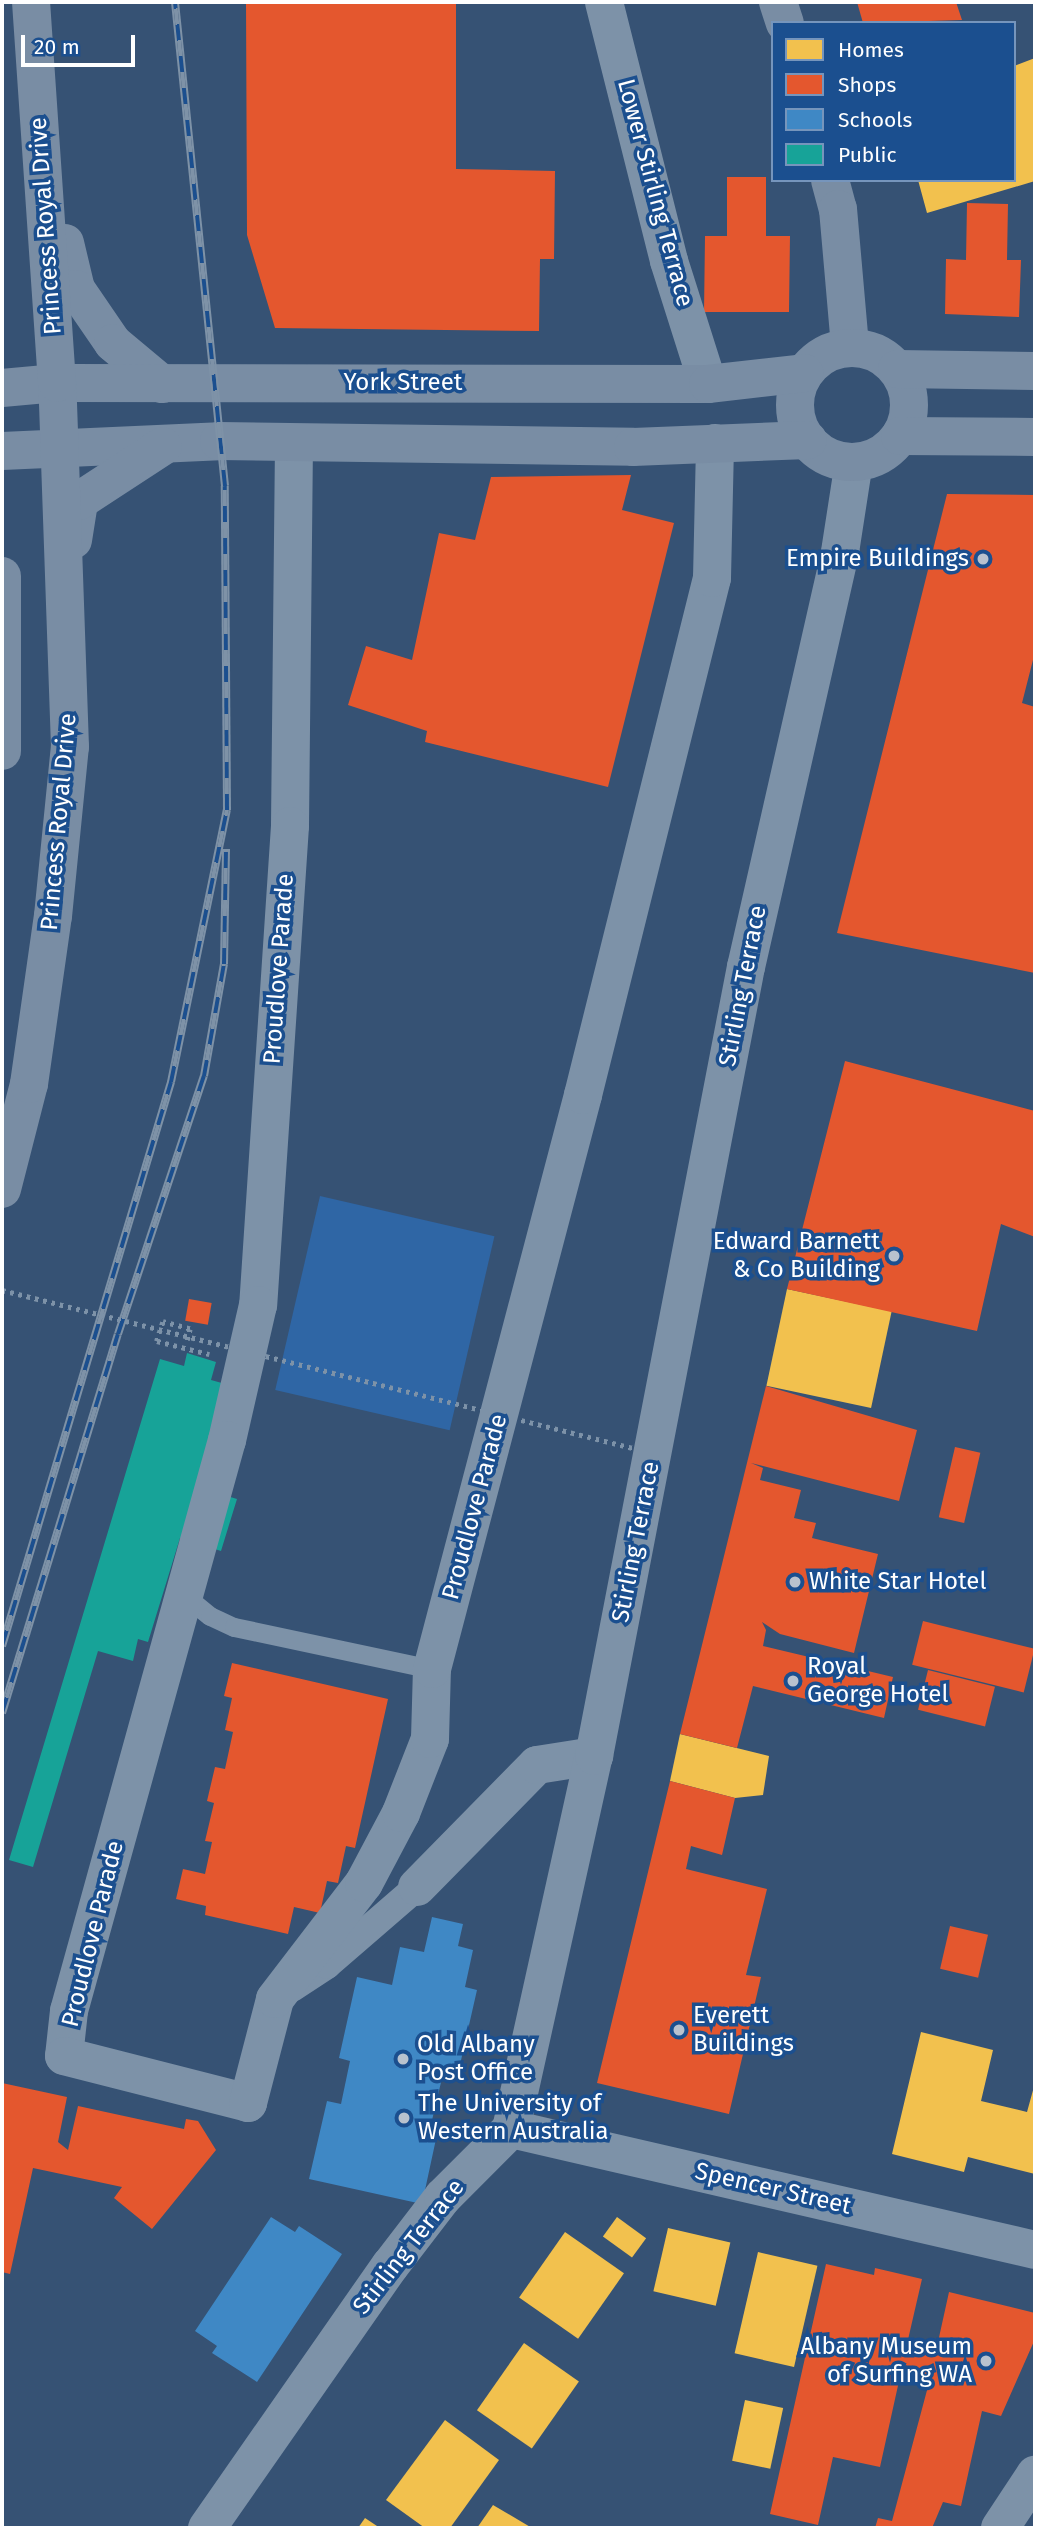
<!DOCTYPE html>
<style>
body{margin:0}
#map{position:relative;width:1037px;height:2530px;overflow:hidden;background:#365274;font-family:"Fira Sans",sans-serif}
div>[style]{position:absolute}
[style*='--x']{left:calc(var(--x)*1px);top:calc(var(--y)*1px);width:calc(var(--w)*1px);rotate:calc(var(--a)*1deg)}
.green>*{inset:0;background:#2f66a5;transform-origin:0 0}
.homes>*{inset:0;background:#f2c14e;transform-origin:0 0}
.shops>*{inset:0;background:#e4572e;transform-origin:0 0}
.schools>*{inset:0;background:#3f88c5}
.public>*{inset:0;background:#17a398}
.path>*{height:4.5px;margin-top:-2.25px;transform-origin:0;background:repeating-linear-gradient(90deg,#7d92a8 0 3.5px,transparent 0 8.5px)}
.service>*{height:19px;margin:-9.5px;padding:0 9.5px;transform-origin:9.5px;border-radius:9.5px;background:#7d92a8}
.pedestrian>*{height:28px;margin:-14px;padding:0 14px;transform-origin:14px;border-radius:14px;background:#7d92a8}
.minor>*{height:38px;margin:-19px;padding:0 19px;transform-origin:19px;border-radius:19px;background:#7d92a8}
.secondary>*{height:38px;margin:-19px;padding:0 19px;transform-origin:19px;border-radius:19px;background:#798da4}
.secondary>.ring{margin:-19px;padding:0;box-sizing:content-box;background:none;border:38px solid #798da4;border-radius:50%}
.rail>*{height:8px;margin-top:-4px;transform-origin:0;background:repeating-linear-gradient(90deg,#1b4f8f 0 16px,#7e92a7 0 32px);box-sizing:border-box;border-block:2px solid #7e92a7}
.path-bridge>*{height:4.5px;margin-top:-2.25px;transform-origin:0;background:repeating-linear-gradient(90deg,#7d92a8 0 3.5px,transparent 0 8.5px)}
.dots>*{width:19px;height:19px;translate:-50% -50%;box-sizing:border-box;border:4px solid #1b4f8f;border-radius:50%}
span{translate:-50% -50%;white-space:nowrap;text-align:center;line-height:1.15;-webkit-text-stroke:7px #1b4f8f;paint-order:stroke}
.street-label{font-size:24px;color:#fff}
.poi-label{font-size:24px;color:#fff}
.right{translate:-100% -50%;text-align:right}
.left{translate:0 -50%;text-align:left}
.frame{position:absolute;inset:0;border:4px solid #fff;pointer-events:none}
.legend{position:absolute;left:771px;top:21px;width:245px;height:161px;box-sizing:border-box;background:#1b4f8f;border:2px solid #7695bc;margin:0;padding:9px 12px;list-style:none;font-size:21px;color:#fff}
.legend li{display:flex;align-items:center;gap:14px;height:35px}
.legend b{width:35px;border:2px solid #7695bc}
.scale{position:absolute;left:21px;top:35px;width:114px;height:32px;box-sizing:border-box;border:4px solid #fff;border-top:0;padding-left:9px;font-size:21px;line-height:24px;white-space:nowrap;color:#fff;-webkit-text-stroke:5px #1b4f8f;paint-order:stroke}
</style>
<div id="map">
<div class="green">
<div style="left:320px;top:1196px;width:179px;height:199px;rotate:13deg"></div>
</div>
<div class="homes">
<div style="clip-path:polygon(1035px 58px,1035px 181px,927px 213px,918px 180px,1014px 180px,1014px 66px)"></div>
<div style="left:787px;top:1289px;width:107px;height:99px;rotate:12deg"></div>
<div style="clip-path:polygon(680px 1734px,769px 1756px,763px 1795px,735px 1798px,670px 1781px)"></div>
<div style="clip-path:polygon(921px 2032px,993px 2050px,981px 2101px,1027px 2112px,1035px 2083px,1035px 2174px,968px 2157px,964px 2172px,892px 2154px)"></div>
<div style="left:617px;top:2217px;width:36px;height:24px;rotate:36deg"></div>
<div style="left:668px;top:2228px;width:64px;height:65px;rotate:13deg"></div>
<div style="left:565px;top:2232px;width:72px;height:80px;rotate:35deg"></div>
<div style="left:758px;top:2252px;width:61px;height:104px;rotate:13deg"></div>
<div style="left:524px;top:2343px;width:67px;height:82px;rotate:35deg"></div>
<div style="left:745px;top:2400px;width:39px;height:62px;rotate:12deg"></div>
<div style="clip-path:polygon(445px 2420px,499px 2460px,450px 2528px,425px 2528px,386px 2500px)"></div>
<div style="clip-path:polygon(493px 2505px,532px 2528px,477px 2528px)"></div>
<div style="clip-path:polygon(365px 2518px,380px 2528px,358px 2528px)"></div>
</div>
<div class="shops">
<div style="clip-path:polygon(246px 2px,456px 2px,456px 169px,555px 171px,554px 259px,540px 259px,539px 331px,275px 328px,247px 235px)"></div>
<div style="clip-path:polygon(857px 2px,956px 2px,962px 20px,863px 23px)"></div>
<div style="clip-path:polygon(727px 177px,766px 177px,766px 236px,790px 236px,789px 312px,704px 312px,705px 236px,727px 236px)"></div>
<div style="clip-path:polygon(967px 203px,1008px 204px,1007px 260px,1021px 260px,1019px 317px,945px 314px,946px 259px,966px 260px)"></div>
<div style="clip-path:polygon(631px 475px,622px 510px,674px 523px,608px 787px,425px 742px,427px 731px,348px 705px,366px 646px,412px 660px,439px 533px,475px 540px,491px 477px)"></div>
<div style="clip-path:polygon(947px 494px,1035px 495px,1035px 652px,1022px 703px,1035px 707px,1035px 973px,837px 933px)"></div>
<div style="clip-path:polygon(845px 1061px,1035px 1111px,1035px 1237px,1001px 1224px,977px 1331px,787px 1289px)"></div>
<div style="left:189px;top:1299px;width:23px;height:22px;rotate:10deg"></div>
<div style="clip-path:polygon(766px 1386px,917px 1430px,899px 1501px,751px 1463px,763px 1468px,760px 1480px,801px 1490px,794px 1518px,816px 1523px,812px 1538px,878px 1554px,854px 1653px,780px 1634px,762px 1622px,766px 1630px,763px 1646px,893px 1677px,884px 1718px,753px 1686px,737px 1748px,680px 1734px)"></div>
<div style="left:955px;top:1447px;width:26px;height:72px;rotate:13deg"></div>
<div style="left:923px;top:1621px;width:115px;height:45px;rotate:14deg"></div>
<div style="clip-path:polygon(232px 1663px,388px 1699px,355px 1848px,346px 1846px,338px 1883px,327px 1881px,320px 1913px,294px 1907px,288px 1934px,205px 1915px,206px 1906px,176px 1899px,183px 1869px,205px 1874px,212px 1842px,205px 1841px,214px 1803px,207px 1801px,215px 1767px,225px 1769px,233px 1732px,225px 1730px,232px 1698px,224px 1696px)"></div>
<div style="left:928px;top:1670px;width:69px;height:41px;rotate:14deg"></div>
<div style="clip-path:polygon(670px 1781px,735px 1798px,722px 1855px,691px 1846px,686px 1869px,767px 1889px,746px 1975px,761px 1977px,729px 2114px,597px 2083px)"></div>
<div style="left:950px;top:1926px;width:39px;height:44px;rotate:13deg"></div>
<div style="clip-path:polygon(2px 2083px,67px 2097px,58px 2142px,68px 2150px,78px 2106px,184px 2129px,186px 2119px,198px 2121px,216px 2150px,152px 2229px,114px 2198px,122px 2187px,33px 2168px,10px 2274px,2px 2272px)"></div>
<div style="clip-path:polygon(826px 2264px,874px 2275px,875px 2268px,922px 2279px,907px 2344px,936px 2351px,949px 2292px,1035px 2313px,1035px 2339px,1001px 2416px,982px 2411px,961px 2506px,943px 2502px,932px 2528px,875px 2528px,878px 2518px,892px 2521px,930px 2379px,901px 2372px,880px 2467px,833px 2457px,818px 2525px,770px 2514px)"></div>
</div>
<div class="schools">
<div style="clip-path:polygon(432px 1917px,463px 1924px,458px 1946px,473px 1950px,465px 1987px,477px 1990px,457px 2078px,443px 2074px,428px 2137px,436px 2139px,422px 2204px,309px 2179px,327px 2101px,341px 2104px,350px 2061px,339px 2058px,357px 1977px,392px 1985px,400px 1947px,424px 1952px)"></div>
<div style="clip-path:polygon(271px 2217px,295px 2232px,299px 2226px,342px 2254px,257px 2382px,212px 2353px,217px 2346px,195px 2331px)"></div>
</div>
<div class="public">
<div style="clip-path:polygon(187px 1353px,216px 1362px,211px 1380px,229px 1385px,197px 1487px,237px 1499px,221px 1551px,180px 1538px,148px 1642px,138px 1639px,133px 1661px,98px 1651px,33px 1867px,9px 1860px,160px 1359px,184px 1366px)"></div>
</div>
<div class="path">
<div style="--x:187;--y:1340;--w:11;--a:-75"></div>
<div style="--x:190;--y:1329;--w:28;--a:-165"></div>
<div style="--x:163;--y:1322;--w:20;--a:108"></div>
<div style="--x:157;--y:1341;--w:54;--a:14"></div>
</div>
<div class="service">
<div style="--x:184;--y:1595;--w:33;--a:39"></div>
<div style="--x:210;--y:1616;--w:26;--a:25"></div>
<div style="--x:234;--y:1627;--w:202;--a:12"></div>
</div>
<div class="pedestrian">
<div style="--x:292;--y:1988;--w:42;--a:-33.3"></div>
<div style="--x:327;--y:1965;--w:119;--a:-40.9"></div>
</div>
<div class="minor">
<div style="--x:604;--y:2;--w:267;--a:75.9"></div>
<div style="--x:669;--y:261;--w:129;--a:72.4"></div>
<div style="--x:294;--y:443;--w:383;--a:90.6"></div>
<div style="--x:290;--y:826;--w:480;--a:93.8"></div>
<div style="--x:258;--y:1305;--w:139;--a:102.9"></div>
<div style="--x:227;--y:1440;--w:592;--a:105.47"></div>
<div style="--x:69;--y:2011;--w:45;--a:96.3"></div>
<div style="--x:64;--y:2056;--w:190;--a:14.3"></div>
<div style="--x:248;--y:2103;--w:107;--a:-75.4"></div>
<div style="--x:275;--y:1999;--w:146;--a:-52.5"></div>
<div style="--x:364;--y:1883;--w:79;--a:-62.1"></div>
<div style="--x:401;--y:1813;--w:79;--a:-68.6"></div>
<div style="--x:430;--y:1739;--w:70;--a:-88.4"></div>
<div style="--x:432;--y:1669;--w:594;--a:-75.26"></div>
<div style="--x:583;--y:1095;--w:533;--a:-75.99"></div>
<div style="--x:712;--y:578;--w:135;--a:-88.7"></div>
<div style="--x:417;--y:1887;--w:171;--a:-45.5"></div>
<div style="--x:537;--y:1765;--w:58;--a:-9"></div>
<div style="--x:511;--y:2129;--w:538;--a:13"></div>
<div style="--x:207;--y:2528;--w:320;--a:-55.1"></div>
<div style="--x:390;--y:2266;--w:87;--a:-52.5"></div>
<div style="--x:443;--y:2197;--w:96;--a:-45"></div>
<div style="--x:511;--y:2129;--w:382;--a:-77.5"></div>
<div style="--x:594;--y:1756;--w:804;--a:-79.1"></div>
<div style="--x:746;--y:967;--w:426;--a:-77.2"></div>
<div style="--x:840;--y:552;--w:91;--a:-81.2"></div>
<div style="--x:1000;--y:2528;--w:64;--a:-56.6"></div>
</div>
<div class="secondary">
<div style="--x:778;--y:2;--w:22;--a:72"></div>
<div style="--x:830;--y:180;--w:30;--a:75"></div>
<div style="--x:838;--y:209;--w:139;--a:85"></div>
<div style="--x:65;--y:243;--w:47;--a:76.6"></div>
<div style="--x:76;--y:289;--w:65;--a:55.6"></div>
<div style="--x:113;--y:343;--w:64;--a:39.9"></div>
<div class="ring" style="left:795px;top:348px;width:76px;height:76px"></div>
<div style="--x:897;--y:369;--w:138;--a:0.8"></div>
<div style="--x:2;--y:388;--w:55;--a:-5.2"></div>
<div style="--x:57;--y:383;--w:651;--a:0.09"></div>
<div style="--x:708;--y:384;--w:97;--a:-6.5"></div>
<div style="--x:900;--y:436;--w:135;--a:0.4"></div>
<div style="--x:2;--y:451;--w:217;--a:-2.6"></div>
<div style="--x:219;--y:441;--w:414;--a:0.8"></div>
<div style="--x:633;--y:447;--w:175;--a:-2.3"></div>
<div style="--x:73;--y:540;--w:39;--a:-81"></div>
<div style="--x:79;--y:501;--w:100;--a:-33.2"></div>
<div style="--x:2;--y:576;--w:175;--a:90"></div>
<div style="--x:2;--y:1189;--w:108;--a:-75.6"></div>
<div style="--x:29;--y:1084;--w:170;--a:-81.9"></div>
<div style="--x:53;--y:916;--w:170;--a:-84.3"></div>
<div style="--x:70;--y:747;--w:364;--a:-92"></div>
<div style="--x:57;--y:383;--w:382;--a:-93.9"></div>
</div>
<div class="rail">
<div style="--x:2;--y:1646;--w:589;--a:-73.32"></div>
<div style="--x:171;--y:1082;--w:278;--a:-78.4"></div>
<div style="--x:227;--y:810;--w:324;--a:-90.4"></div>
<div style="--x:225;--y:486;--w:487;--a:-95.9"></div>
<div style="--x:2;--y:1713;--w:396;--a:-73"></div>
<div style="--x:118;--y:1334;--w:272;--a:-71.6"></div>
<div style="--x:204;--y:1076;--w:114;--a:-79.9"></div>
<div style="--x:224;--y:964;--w:115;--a:-89"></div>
</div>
<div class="path-bridge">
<div style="--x:2;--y:1290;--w:671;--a:14.06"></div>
</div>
<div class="dots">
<div style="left:983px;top:559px;background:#b9c2ce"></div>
<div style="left:894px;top:1256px;background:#b9c2ce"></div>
<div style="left:795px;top:1582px;background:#b9c2ce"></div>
<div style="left:793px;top:1681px;background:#b9c2ce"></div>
<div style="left:679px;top:2030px;background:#b9c2ce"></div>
<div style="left:403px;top:2059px;background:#b9c2ce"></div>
<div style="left:404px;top:2118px;background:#b9c2ce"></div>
<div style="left:986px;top:2361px;background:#b9c2ce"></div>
</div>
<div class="street-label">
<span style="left:655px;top:193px;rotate:75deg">Lower Stirling Terrace</span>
<span style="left:46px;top:226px;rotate:-94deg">Princess Royal Drive</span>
<span style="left:403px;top:383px">York Street</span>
<span style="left:59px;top:822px;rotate:-85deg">Princess Royal Drive</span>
<span style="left:279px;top:969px;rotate:-86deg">Proudlove Parade</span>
<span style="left:743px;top:986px;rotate:-79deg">Stirling Terrace</span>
<span style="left:475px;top:1507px;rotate:-75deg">Proudlove Parade</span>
<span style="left:636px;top:1542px;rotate:-79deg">Stirling Terrace</span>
<span style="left:93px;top:1934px;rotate:-76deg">Proudlove Parade</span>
<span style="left:773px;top:2189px;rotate:13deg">Spencer Street</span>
<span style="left:409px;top:2247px;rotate:-52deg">Stirling Terrace</span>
</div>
<div class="poi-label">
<span class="right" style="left:969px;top:559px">Empire Buildings</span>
<span class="right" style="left:880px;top:1256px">Edward Barnett<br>&amp; Co Building</span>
<span class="left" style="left:809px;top:1582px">White Star Hotel</span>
<span class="left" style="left:807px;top:1681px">Royal<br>George Hotel</span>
<span class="left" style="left:693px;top:2030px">Everett<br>Buildings</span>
<span class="left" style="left:417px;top:2059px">Old Albany<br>Post Office</span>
<span class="left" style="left:418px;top:2118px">The University of<br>Western Australia</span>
<span class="right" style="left:972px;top:2361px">Albany Museum<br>of Surfing WA</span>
</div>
<div class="frame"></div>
<ul class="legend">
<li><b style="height:19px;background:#f2c14e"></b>Homes</li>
<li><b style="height:19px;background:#e4572e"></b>Shops</li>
<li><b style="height:19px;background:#3f88c5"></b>Schools</li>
<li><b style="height:19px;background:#17a398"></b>Public</li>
</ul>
<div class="scale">20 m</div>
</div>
